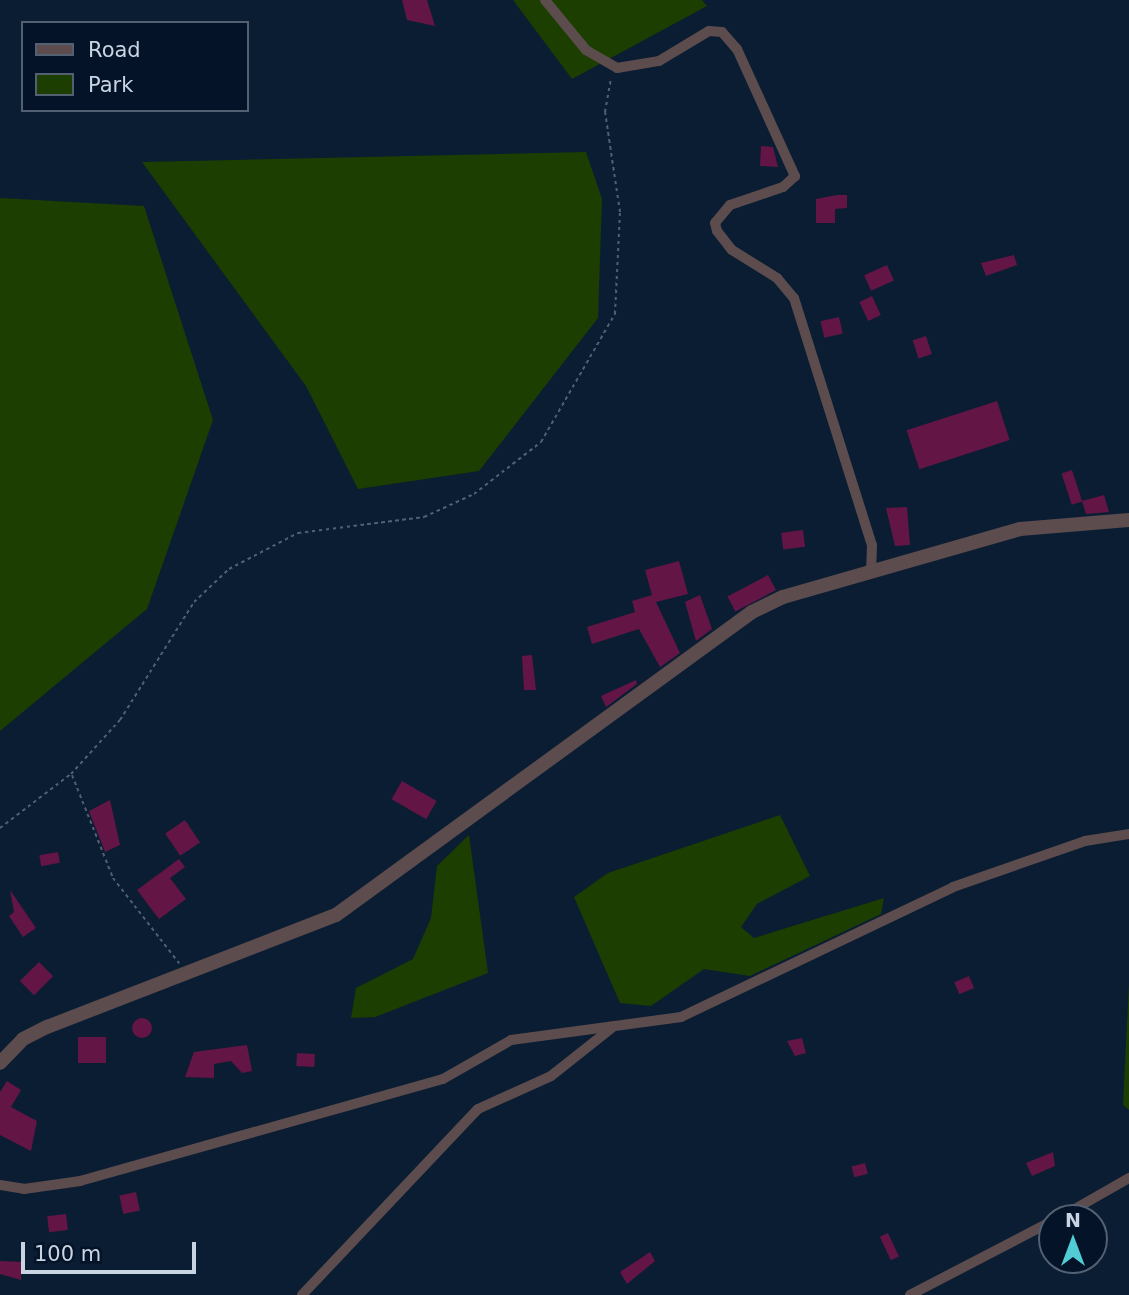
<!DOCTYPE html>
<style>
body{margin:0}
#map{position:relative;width:1129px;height:1295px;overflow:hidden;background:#0b1d32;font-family:"DejaVu Sans",sans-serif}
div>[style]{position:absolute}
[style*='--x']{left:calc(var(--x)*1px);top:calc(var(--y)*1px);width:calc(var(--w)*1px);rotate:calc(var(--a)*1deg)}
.green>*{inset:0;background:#1c3e00}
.building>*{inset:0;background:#631546;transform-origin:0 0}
.round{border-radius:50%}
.path>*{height:2px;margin-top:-1px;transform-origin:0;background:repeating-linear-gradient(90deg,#506072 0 3.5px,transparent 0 7px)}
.minor>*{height:10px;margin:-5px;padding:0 5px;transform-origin:5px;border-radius:5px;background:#5c4c4d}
.tertiary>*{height:14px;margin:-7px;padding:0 7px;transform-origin:7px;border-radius:7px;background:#5c4c4d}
span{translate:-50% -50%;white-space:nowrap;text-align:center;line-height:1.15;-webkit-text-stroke:5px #041328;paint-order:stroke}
.legend{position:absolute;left:21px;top:21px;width:228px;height:91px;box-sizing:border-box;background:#041328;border:2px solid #526072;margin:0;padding:9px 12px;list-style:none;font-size:21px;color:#c8d4e2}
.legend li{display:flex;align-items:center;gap:14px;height:35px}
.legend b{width:35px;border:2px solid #526072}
.north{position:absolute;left:1038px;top:1204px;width:70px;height:70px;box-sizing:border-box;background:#041328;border:2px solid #526072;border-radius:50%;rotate:0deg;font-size:19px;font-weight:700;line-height:28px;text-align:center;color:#c8d4e2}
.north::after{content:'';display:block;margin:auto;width:24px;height:32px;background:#51ccd4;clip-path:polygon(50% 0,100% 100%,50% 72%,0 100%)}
.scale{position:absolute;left:21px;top:1242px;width:175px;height:32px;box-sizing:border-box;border:4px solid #c8d4e2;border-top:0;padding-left:9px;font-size:21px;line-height:24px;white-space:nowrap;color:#c8d4e2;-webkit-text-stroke:5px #041328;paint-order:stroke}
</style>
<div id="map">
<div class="green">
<div style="clip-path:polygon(513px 0,702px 0,707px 6px,572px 79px)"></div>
<div style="clip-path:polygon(586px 152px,602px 199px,598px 318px,479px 471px,358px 489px,306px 386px,142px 162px)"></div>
<div style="clip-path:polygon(0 198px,144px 206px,213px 420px,147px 609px,0 731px)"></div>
<div style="clip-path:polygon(780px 815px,810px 876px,757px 904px,741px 927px,754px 938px,884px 898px,881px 914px,750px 976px,704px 969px,651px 1006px,620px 1003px,574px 897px,608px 873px)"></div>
<div style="clip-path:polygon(469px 835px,488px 973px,375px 1017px,351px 1018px,356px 988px,413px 959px,431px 918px,437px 866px)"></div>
<div style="clip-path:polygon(1129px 983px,1129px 1110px,1123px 1105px)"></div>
</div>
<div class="building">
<div style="clip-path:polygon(402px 0,427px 0,435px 26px,407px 20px)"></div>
<div style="clip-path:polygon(761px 146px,773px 147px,778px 167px,760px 166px)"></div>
<div style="clip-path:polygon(837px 195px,847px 195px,847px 208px,835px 209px,835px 223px,816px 223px,816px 199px)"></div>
<div style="clip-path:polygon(1014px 255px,1017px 265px,986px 276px,981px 263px)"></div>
<div style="left:887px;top:265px;width:17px;height:25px;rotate:66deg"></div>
<div style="left:872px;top:296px;width:21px;height:14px;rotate:65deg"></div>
<div style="left:839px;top:317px;width:17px;height:19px;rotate:77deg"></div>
<div style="left:926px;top:336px;width:19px;height:14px;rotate:72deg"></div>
<div style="left:997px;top:401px;width:41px;height:95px;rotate:72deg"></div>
<div style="left:1072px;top:470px;width:33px;height:11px;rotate:72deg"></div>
<div style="clip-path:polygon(1104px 495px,1109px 512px,1086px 514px,1082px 501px)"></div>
<div style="clip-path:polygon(907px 507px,910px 545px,895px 546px,886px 508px)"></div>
<div style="left:803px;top:530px;width:17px;height:22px;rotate:83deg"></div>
<div style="clip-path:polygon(679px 561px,688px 594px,656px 602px,680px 653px,660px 667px,639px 629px,592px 644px,587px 627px,635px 612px,632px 601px,652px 595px,645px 570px)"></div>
<div style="left:768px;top:575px;width:17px;height:46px;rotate:62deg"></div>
<div style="clip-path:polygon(700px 595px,712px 629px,696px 641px,685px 602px)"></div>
<div style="clip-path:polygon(532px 655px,536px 690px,524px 690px,522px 656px)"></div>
<div style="clip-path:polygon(636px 680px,637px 684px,606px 707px,601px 696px)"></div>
<div style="left:402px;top:781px;width:40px;height:21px;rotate:30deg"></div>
<div style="clip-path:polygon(110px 800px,120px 845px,105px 852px,89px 811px)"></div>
<div style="left:185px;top:820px;width:27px;height:24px;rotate:56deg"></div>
<div style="left:58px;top:852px;width:11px;height:19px;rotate:80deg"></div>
<div style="clip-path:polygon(179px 859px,185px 867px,170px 878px,186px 899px,159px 919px,137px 890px)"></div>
<div style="clip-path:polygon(10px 890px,36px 928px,23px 937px,9px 916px,14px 912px)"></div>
<div style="left:39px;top:962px;width:20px;height:27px;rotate:45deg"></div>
<div style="left:969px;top:976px;width:13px;height:16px;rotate:67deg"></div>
<div class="round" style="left:132px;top:1018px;width:20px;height:20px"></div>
<div style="left:106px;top:1037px;width:26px;height:28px;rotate:90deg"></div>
<div style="clip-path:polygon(802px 1038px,806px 1053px,795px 1056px,787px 1041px)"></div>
<div style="clip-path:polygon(247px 1045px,252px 1071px,242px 1073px,231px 1061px,214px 1064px,214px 1078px,185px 1077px,194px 1052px)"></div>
<div style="left:297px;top:1053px;width:18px;height:13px;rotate:3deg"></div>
<div style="clip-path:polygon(7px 1081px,21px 1090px,11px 1107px,37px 1121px,31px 1151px,0 1135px,0 1092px)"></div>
<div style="clip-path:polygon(1053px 1152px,1055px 1166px,1032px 1176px,1026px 1163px)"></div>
<div style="left:865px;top:1163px;width:11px;height:14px;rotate:75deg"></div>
<div style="left:136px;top:1192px;width:19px;height:17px;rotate:78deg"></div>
<div style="left:66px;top:1214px;width:16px;height:19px;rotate:83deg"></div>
<div style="left:888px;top:1233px;width:26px;height:9px;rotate:65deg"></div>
<div style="clip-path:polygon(650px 1252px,655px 1261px,627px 1284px,620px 1272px)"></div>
<div style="clip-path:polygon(0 1261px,21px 1262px,21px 1280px,0 1274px)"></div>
</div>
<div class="path">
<div style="--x:72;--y:775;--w:111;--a:68.3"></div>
<div style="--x:113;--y:878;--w:108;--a:52.2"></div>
<div style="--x:0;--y:828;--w:89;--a:-37.3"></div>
<div style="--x:71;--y:774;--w:73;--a:-47.8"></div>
<div style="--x:120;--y:720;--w:139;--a:-57.9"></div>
<div style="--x:194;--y:602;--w:48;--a:-43.3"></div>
<div style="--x:229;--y:569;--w:78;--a:-27.6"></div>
<div style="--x:298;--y:533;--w:127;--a:-7.2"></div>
<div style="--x:424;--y:517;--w:55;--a:-24.7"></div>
<div style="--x:474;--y:494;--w:85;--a:-37.8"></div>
<div style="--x:541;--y:442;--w:148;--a:-60"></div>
<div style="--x:615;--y:314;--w:102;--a:-87.2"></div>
<div style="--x:620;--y:212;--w:101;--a:-98.5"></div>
<div style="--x:605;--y:112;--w:34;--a:-80"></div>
</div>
<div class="minor">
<div style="--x:545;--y:0;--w:65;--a:50.6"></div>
<div style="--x:586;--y:50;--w:36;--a:30"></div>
<div style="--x:617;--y:68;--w:43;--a:-9.5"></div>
<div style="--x:659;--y:61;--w:58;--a:-31"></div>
<div style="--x:709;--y:31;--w:13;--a:4"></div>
<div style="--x:722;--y:32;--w:23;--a:49"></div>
<div style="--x:737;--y:49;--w:140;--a:65.5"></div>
<div style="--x:795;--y:176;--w:16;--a:137"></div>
<div style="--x:783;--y:187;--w:56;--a:161.2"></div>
<div style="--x:730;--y:205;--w:23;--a:130"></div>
<div style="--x:715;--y:223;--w:8;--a:76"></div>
<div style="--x:717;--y:231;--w:24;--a:52"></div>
<div style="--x:732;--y:250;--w:53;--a:31.9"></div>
<div style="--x:777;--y:278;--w:26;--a:50"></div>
<div style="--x:794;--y:298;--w:259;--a:72.5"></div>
<div style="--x:872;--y:545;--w:28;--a:92"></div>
<div style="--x:0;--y:1185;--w:24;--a:9"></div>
<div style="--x:24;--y:1189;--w:57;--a:-8.1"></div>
<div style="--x:80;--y:1181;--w:377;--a:-15.7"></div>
<div style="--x:443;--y:1079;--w:78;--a:-29.8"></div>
<div style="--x:511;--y:1040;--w:172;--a:-7.7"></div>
<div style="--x:681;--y:1017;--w:301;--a:-25.5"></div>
<div style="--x:953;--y:887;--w:140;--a:-19.2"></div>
<div style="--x:1085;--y:841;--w:45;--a:-9"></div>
<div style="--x:1059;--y:1218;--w:81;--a:-29.7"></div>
<div style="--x:302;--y:1295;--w:256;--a:-46.6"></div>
<div style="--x:478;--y:1109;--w:80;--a:-24.3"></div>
<div style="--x:551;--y:1076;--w:80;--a:-38.4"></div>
<div style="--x:910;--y:1295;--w:160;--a:-27.5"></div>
</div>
<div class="tertiary">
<div style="--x:0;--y:1063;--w:33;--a:-46"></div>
<div style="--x:23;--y:1039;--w:27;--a:-27"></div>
<div style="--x:47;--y:1027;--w:310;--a:-21.2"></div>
<div style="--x:336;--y:915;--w:515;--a:-36.07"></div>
<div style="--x:752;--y:612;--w:34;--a:-26"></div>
<div style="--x:783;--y:597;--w:247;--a:-16"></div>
<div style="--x:1020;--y:529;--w:109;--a:-4.7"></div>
</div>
<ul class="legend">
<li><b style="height:9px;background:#5c4c4d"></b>Road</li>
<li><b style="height:19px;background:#1c3e00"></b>Park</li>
</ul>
<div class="north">N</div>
<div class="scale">100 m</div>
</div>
